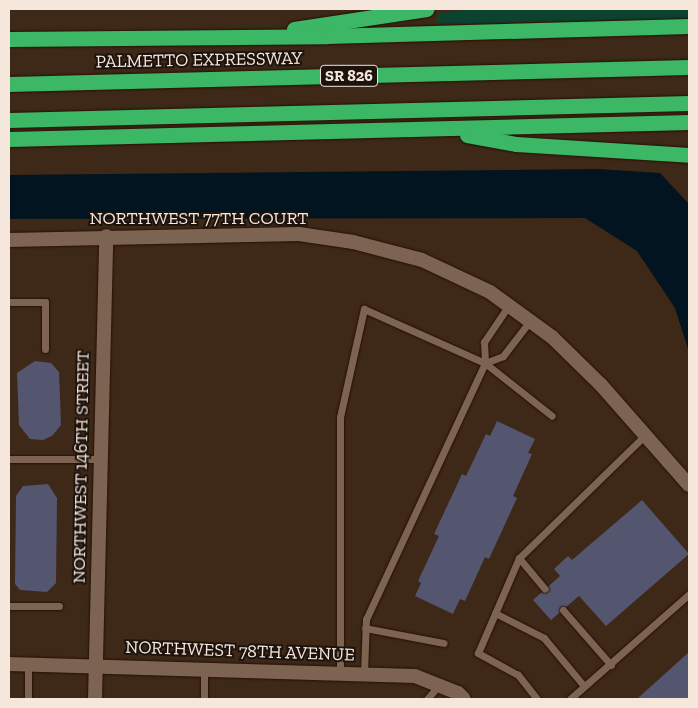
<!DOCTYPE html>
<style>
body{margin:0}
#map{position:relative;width:698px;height:708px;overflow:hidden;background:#3e2818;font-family:"Zilla Slab",serif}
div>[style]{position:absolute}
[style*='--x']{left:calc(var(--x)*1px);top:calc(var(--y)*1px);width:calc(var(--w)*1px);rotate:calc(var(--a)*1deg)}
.green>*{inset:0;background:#0b432e}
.water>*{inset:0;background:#02141f}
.building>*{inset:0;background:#54556f}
.roads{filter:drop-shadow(0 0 1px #241003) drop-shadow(0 0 1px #241003)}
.lane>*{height:7px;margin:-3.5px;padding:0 3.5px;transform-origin:3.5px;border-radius:3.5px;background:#7d6352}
.street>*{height:14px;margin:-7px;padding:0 7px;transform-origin:7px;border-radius:7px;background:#7d6352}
.highway>*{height:15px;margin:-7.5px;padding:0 7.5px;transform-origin:7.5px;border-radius:7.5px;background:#3cb765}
span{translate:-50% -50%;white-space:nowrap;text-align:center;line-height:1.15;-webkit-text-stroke:4px #1d130d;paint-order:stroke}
.shield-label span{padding:1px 4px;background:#1d130d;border:1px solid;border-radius:4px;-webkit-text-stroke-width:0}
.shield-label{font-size:16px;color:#f6e7dd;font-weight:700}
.street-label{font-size:18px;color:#f6e7dd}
.frame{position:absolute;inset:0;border:10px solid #f6e7dd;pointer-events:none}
</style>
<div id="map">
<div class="green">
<div style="clip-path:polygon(468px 9px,689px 9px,689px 19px,437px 24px,437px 14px)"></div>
</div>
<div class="water">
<div style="clip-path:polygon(598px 169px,660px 173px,689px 204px,689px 352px,675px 308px,637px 251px,585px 218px,9px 219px,9px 175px)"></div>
</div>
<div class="building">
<div style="clip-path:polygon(35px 361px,51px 363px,59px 372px,61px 425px,52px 436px,43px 440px,30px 439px,19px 425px,17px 373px)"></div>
<div style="clip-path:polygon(497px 421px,535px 439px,528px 453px,532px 454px,513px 496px,517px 498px,489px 559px,485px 557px,465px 601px,460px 599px,453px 614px,415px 596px,421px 583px,418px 581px,439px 536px,434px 534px,462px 474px,466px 476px,486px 434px,490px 436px)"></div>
<div style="clip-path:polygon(48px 484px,57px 498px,56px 583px,47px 592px,20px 590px,15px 584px,16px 496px,23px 486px)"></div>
<div style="clip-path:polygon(642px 500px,689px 554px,606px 626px,579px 596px,551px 620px,533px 600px,560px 576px,554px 569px,568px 556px,572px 560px)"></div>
<div style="clip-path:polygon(689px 652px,689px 699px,637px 699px)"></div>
</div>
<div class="roads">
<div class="lane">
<div style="--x:9;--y:302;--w:36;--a:0"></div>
<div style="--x:45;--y:302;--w:47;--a:90"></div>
<div style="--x:509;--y:305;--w:45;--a:124"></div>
<div style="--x:484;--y:342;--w:21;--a:87"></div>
<div style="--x:485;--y:363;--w:85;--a:38.3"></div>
<div style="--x:485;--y:363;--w:19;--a:-21"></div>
<div style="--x:503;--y:356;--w:44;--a:-52.4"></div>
<div style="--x:9;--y:459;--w:91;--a:0"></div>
<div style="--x:519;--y:558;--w:40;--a:50"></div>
<div style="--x:9;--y:606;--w:50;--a:0"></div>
<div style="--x:563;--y:610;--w:73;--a:48.9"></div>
<div style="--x:495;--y:613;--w:55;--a:27"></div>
<div style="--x:544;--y:638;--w:62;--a:50.2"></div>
<div style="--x:365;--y:628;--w:80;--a:10.8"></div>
<div style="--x:340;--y:672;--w:255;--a:-90"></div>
<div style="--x:340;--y:417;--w:111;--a:-77.5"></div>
<div style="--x:364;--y:309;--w:133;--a:24.1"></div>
<div style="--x:485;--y:363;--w:282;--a:114.9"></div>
<div style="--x:366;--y:619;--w:54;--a:92.1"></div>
<div style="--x:28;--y:699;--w:35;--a:-90"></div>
<div style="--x:204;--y:699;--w:31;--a:-90"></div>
<div style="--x:427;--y:699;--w:18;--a:-49"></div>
<div style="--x:537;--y:699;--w:31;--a:-128"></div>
<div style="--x:518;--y:675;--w:46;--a:-151.2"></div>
<div style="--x:478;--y:653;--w:103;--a:-66.7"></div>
<div style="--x:519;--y:558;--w:176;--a:-44.3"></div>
<div style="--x:570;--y:699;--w:159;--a:-41.4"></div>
</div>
<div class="street">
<div style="--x:9;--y:240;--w:290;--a:-1.2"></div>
<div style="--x:299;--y:234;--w:55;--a:8.4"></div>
<div style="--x:353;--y:242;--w:71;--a:14.6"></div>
<div style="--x:422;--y:260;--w:75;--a:25.2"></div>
<div style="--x:490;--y:292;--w:77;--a:36"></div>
<div style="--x:552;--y:337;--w:69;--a:44.4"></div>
<div style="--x:601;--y:385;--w:133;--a:48.7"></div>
<div style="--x:9;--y:664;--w:406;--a:1.7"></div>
<div style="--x:415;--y:676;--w:46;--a:21.6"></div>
<div style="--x:458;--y:693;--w:8;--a:45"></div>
<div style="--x:95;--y:699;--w:463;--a:-88.6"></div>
</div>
<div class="highway">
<div style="--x:294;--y:29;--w:134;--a:-8.6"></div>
<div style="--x:9;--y:39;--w:318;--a:-0.5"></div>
<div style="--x:327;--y:36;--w:362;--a:-1.6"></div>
<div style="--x:9;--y:84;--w:680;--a:-1.43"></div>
<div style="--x:9;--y:120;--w:680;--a:-1.43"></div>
<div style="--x:467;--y:135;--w:50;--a:10.4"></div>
<div style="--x:516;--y:144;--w:173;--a:3.6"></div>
<div style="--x:9;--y:139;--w:680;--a:-1.43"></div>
</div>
</div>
<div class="shield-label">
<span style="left:349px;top:76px">SR 826</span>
</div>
<div class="street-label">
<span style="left:199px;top:60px;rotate:-1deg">PALMETTO EXPRESSWAY</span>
<span style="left:199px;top:218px">NORTHWEST 77TH COURT</span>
<span style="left:81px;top:467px;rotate:-89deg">NORTHWEST 146TH STREET</span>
<span style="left:240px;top:651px;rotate:2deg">NORTHWEST 78TH AVENUE</span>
</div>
<div class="frame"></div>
</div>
